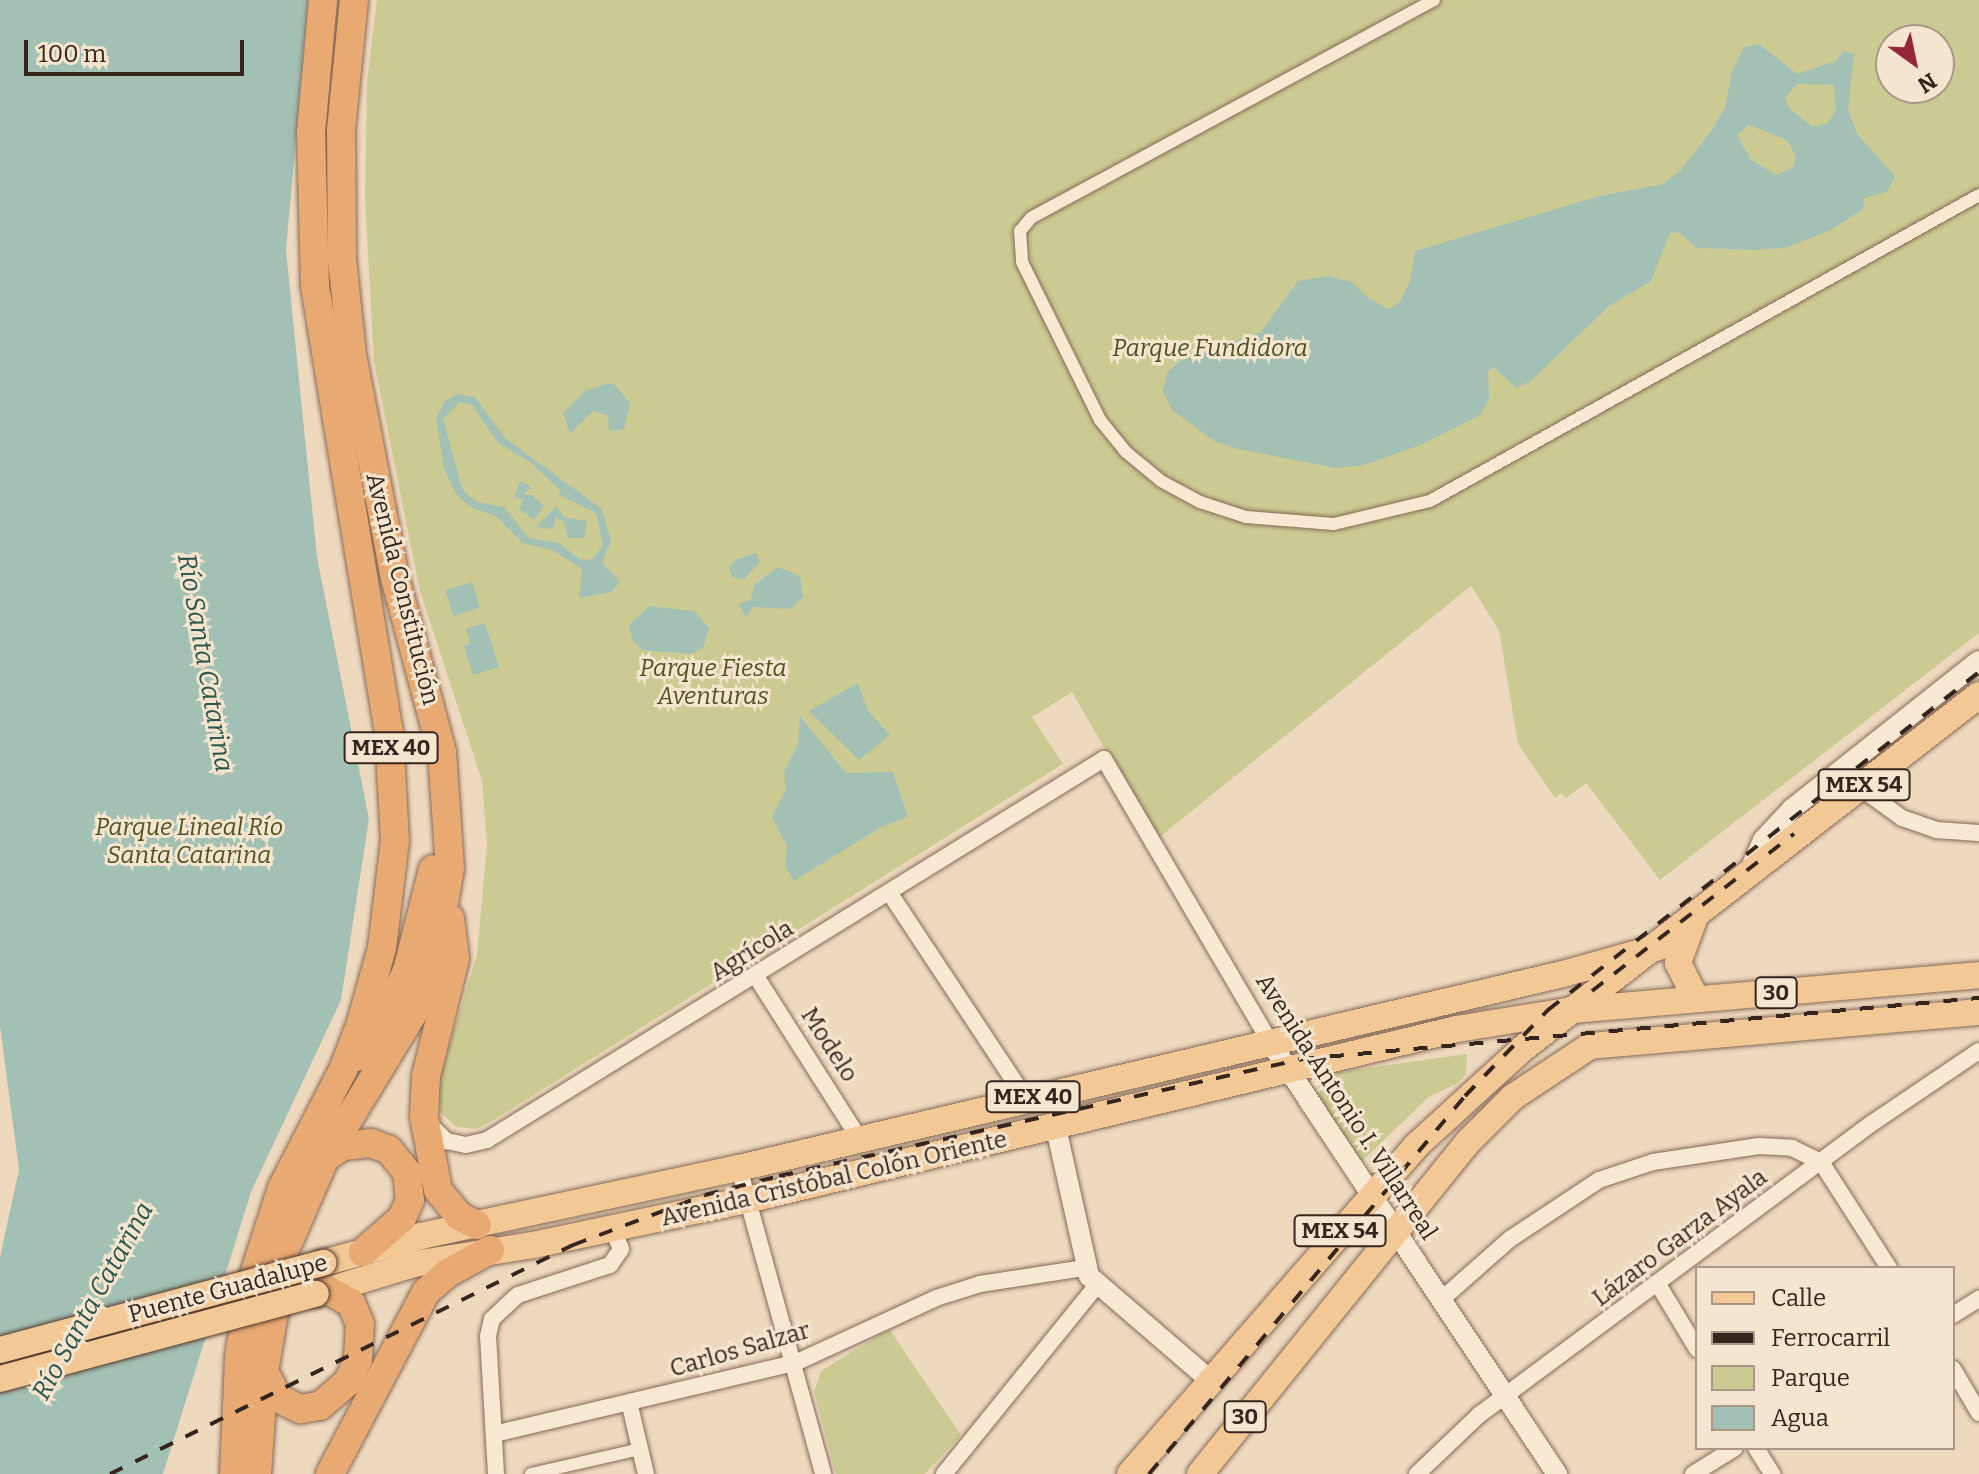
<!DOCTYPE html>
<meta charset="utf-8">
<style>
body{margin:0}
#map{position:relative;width:1979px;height:1474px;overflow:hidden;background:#eed9bf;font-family:Bitter,serif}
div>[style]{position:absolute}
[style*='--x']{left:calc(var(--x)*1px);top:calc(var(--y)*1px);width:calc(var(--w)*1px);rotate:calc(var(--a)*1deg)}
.green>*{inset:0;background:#ccca93}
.water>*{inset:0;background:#a2c0b3;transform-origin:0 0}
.roads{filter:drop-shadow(0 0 2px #866a57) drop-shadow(0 0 2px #866a57)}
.pedestrian>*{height:12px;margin:-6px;padding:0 6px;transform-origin:6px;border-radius:6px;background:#f9e8d2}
.minor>*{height:16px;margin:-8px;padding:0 8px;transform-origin:8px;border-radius:8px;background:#f9e8d2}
.tertiary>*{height:20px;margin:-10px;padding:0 10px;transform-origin:10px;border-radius:10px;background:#f9e8d2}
.primary>*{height:26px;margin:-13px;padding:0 13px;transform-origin:13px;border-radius:13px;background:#f2c896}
.trunk>*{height:28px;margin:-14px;padding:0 14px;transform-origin:14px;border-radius:14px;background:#e8a972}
.rail>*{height:4px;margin-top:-2px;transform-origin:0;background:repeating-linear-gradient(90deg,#36251c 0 14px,transparent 0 28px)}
.bridges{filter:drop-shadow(0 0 2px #54392c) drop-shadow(0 0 2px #54392c)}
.primary-bridge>*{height:26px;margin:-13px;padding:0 13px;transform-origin:13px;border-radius:13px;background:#f2c896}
span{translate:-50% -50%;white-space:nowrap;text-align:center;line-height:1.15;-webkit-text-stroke:6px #f5e5cf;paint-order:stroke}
.shield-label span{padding:2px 6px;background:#f5e5cf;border:2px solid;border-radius:6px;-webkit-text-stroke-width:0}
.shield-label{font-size:22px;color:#36251c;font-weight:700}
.park-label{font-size:24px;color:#4d5222;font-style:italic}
.street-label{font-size:24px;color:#36251c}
.water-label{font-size:26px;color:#2b564d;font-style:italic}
.legend{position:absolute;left:1695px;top:1266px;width:260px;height:184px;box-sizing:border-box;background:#f5e5cf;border:2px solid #a99887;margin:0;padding:10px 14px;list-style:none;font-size:24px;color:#36251c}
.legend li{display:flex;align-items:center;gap:16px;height:40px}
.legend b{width:40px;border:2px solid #a99887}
.north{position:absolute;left:1875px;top:24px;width:80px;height:80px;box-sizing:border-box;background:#f5e5cf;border:2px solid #a99887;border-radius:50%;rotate:147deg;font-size:22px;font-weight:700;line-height:32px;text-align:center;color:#36251c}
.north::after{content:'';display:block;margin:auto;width:28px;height:36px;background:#962738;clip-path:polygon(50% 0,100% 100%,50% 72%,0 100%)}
.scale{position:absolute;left:24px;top:40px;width:220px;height:36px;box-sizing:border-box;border:4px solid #36251c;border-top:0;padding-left:10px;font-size:24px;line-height:28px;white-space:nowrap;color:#36251c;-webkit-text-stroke:6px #f5e5cf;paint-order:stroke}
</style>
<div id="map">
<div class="green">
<div style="clip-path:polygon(evenodd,377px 0,1979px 0,1979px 633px,1660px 880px,1586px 783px,1566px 798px,1561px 793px,1555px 798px,1518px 744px,1499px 630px,1471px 586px,1157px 839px,1072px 692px,1032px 717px,1063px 764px,487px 1124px,476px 1129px,456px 1127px,440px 1112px,436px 1087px,477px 955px,487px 844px,482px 781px,420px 591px,374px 362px,365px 199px,367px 81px,377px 0,1891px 40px,1939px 40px,1939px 88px,1891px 88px,1891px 40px)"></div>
<div style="clip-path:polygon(1467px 1054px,1466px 1074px,1458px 1083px,1430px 1096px,1360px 1163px,1316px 1095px,1323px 1074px)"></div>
<div style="clip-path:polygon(889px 1329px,961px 1435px,925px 1474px,836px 1474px,814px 1391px,821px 1371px)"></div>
</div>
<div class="water">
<div style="clip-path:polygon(0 0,308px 0,286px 250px,317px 557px,369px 819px,341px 1000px,251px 1192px,163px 1474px,0 1474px,0 1257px,19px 1170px,0 1026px)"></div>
<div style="clip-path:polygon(evenodd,1759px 44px,1797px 74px,1836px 61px,1844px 51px,1854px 54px,1848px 111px,1858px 135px,1895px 176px,1887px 192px,1864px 198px,1863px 209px,1831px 230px,1785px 248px,1754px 250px,1697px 248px,1680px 233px,1670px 233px,1651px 281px,1609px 306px,1531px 381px,1516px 388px,1494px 367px,1488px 371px,1489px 400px,1480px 415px,1418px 446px,1364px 465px,1336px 468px,1238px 449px,1216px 442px,1172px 410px,1163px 391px,1167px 373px,1180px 361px,1261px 332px,1298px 281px,1328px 276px,1352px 282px,1368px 298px,1389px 309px,1400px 302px,1410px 281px,1415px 251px,1600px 196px,1663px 184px,1680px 171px,1712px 130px,1725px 108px,1732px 72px,1744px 47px,1759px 44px,1797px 84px,1834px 85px,1836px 111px,1828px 123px,1813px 127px,1790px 109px,1785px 98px,1797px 84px,1759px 44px,1749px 125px,1787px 140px,1796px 157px,1793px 167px,1777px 175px,1751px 160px,1737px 135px,1749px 125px)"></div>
<div style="clip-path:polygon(606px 384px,614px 384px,630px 403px,624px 429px,609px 431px,608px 415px,593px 411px,570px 434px,563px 413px,585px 391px)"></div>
<div style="clip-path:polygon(evenodd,457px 394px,475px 397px,505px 438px,602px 509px,611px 541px,602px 563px,620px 582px,611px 592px,579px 598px,582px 569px,552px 550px,523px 543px,497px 517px,469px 506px,456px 494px,444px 469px,436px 418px,445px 401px,457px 394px,460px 402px,472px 405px,498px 443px,530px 462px,561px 491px,559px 495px,596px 513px,603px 545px,593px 559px,581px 560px,559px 543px,529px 538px,504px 507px,477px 502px,463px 491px,443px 419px,460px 402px)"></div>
<div style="clip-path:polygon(520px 481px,531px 487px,523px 495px,532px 495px,544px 506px,534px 520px,519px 509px,523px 499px,514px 498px)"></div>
<div style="clip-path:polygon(556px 506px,564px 517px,587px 521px,584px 538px,568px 538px,564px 522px,556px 517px,553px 529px,536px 527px)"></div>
<div style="clip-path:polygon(756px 553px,760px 562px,744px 579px,733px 578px,729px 568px,735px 560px)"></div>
<div style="clip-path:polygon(778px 567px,800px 576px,803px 597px,791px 609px,754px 607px,746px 617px,738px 604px,751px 600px,754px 585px)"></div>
<div style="left:472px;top:582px;width:27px;height:28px;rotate:73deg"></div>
<div style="clip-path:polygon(649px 606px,694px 611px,709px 628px,703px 648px,691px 654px,643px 650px,632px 640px,629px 625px)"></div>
<div style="clip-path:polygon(485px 623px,499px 667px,473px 675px,464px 646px,470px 644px,466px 629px)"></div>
<div style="clip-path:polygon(858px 683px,868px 711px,890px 735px,859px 760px,809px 711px)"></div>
<div style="clip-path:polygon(800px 716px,846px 773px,893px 772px,908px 817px,881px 827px,794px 881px,785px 866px,787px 846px,772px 817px,786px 789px,784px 772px,798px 744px)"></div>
</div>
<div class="roads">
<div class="pedestrian">
<div style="--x:1434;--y:0;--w:458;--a:151.6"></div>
<div style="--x:1031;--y:218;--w:17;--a:130"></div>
<div style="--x:1020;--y:231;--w:31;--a:86"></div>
<div style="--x:1022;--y:262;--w:176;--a:63.7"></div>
<div style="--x:1100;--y:420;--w:41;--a:50.9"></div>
<div style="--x:1126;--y:452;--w:45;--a:39.6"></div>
<div style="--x:1161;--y:481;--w:44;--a:28.3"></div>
<div style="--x:1200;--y:502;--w:48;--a:18.1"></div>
<div style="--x:1246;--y:517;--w:88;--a:4.5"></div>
<div style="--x:1334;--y:524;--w:99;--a:-13.5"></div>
<div style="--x:1430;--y:501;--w:629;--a:-29.13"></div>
<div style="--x:531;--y:1474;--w:112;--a:-12.9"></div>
</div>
<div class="minor">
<div style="--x:1861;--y:788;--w:51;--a:36.2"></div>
<div style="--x:1902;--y:818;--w:36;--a:19"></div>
<div style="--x:1936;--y:830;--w:43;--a:4"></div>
<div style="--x:889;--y:892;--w:248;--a:56.5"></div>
<div style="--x:757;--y:978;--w:190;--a:57.5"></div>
<div style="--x:427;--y:1122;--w:28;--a:44"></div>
<div style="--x:447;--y:1141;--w:19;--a:12"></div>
<div style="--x:466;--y:1145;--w:22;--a:-13"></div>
<div style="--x:487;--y:1140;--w:725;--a:-31.7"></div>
<div style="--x:1104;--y:759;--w:328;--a:59.6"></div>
<div style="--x:739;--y:1168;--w:317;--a:74.6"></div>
<div style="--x:1659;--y:1286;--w:74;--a:58.9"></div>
<div style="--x:1442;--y:1299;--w:91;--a:-41.4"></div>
<div style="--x:1510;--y:1239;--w:107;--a:-33.5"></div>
<div style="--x:1599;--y:1180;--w:57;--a:-18.4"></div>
<div style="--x:1653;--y:1162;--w:107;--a:-8.6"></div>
<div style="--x:1759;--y:1146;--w:33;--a:3"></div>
<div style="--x:1792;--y:1148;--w:32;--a:26"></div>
<div style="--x:1821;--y:1162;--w:126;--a:57.3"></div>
<div style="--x:1953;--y:1315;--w:31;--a:-32"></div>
<div style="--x:1953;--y:1369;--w:51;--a:59.4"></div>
<div style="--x:630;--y:1406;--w:70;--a:76.8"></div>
<div style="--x:494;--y:1434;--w:309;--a:-13.3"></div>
<div style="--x:795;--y:1363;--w:155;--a:-24.7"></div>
<div style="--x:936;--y:1298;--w:46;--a:-17.7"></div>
<div style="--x:980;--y:1284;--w:106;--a:-8.7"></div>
<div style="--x:1756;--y:1448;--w:31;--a:58"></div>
<div style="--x:496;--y:1474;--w:138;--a:-93.3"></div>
<div style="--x:488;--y:1336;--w:17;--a:-77"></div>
<div style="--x:492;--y:1319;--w:35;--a:-43"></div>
<div style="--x:518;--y:1295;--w:97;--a:-18.1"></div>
<div style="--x:610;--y:1265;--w:19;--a:-55"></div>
<div style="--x:621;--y:1249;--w:21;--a:-113"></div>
<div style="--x:944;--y:1474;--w:243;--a:-51"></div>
<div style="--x:1417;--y:1474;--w:86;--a:-43.6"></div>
<div style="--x:1479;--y:1415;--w:488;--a:-36.6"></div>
<div style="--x:1871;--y:1124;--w:130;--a:-34.1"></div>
<div style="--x:1693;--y:1474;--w:49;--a:-31.8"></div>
</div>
<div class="tertiary">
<div style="--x:1748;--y:874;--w:37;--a:-66"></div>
<div style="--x:1763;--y:840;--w:42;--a:-46.9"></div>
<div style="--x:1792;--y:809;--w:238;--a:-38.4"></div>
<div style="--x:1270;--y:1042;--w:519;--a:56.4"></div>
<div style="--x:1056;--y:1128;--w:152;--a:77.4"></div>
<div style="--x:1089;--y:1276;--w:160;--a:40.7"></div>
</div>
<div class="primary">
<div style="--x:1693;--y:922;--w:44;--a:110.1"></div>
<div style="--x:1678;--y:963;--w:40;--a:63.4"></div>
<div style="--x:323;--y:1263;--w:102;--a:-15.4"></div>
<div style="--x:421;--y:1236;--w:325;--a:-12.1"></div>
<div style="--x:739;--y:1168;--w:847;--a:-13.25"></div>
<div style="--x:1563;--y:974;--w:100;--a:-15.7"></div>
<div style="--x:316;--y:1294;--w:102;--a:-17"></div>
<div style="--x:414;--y:1264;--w:121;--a:-9.1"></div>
<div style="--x:533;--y:1245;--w:223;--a:-11.9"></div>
<div style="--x:751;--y:1199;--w:726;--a:-13.54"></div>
<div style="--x:1457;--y:1029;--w:118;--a:-9.3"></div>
<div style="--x:1573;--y:1010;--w:408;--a:-4.9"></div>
<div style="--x:1130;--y:1474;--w:437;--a:-48.9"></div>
<div style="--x:1417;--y:1145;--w:142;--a:-42.4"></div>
<div style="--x:1522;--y:1049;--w:578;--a:-37.76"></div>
<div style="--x:1200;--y:1474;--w:427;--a:-51.1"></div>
<div style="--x:1468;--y:1142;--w:64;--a:-45"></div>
<div style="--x:1513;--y:1097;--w:92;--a:-33.5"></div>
<div style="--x:1590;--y:1046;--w:390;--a:-5"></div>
</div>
<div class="trunk">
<div style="--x:450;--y:918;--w:41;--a:83"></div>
<div style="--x:455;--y:959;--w:121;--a:103.9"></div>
<div style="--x:426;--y:1076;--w:41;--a:92.8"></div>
<div style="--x:424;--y:1117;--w:74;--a:79.1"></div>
<div style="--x:438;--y:1190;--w:33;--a:51"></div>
<div style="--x:459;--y:1216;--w:20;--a:27"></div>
<div style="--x:356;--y:1057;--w:33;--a:-49"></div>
<div style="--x:378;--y:1032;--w:68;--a:-64.6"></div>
<div style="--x:407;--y:971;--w:105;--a:-75.7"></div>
<div style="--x:325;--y:1158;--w:22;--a:-34"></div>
<div style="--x:343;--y:1146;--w:28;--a:-6"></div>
<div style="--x:371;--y:1143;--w:19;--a:21"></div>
<div style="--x:389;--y:1150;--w:28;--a:51"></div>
<div style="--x:407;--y:1172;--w:28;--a:84"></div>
<div style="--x:410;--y:1200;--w:20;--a:114"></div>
<div style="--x:402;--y:1218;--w:52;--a:138.9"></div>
<div style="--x:264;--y:1371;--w:30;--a:63"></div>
<div style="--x:278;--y:1398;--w:25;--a:27"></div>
<div style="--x:300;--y:1409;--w:20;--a:-9"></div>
<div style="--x:320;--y:1406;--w:37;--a:-41"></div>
<div style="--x:348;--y:1382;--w:24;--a:-66"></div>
<div style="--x:358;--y:1360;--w:36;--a:-87"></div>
<div style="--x:360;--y:1324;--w:23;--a:-113"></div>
<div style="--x:351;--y:1303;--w:25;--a:-151"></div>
<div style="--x:234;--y:1474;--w:116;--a:-87.5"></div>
<div style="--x:239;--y:1358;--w:72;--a:-81.2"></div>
<div style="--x:250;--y:1287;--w:104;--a:-72.1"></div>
<div style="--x:282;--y:1188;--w:133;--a:-62.7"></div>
<div style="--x:343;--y:1070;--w:50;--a:-69"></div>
<div style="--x:361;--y:1023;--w:78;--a:-74.4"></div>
<div style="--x:382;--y:948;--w:108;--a:-83.1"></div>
<div style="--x:395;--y:841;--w:108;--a:-93.2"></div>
<div style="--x:389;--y:733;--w:454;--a:-99.4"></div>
<div style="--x:315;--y:285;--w:152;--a:-91.5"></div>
<div style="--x:311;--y:133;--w:134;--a:-84.8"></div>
<div style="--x:257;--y:1474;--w:103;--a:-86.1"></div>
<div style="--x:264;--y:1371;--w:123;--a:-80.2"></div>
<div style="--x:285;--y:1250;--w:100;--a:-66.5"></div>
<div style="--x:325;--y:1158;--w:173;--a:-58.7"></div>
<div style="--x:415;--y:1010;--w:60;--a:-70.7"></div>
<div style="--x:435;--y:953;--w:85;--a:-79.9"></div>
<div style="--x:450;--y:869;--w:117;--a:-93.9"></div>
<div style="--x:442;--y:752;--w:180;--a:-105.1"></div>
<div style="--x:395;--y:578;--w:228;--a:-100.9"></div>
<div style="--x:352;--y:354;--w:96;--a:-96"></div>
<div style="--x:342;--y:259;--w:129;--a:-90.4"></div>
<div style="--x:341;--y:130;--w:131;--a:-84.3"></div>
<div style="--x:330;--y:1474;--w:206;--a:-62.2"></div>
<div style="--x:426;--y:1292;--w:29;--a:-41"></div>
<div style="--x:448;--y:1273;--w:48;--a:-28.7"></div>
</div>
</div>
<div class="rail">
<div style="--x:1592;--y:991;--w:256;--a:-37.9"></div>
<div style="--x:110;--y:1474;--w:517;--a:-26.32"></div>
<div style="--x:573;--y:1245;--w:141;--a:-20.7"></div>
<div style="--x:705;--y:1195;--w:76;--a:-14.4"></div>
<div style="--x:779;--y:1176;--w:536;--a:-12.61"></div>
<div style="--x:1302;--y:1059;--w:680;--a:-5.15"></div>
<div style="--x:1149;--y:1474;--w:493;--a:-50.1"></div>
<div style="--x:1465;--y:1096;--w:120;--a:-46"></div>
<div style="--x:1548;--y:1010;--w:548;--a:-38.1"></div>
</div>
<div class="bridges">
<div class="primary-bridge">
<div style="--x:0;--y:1350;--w:335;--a:-15.1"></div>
<div style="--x:0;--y:1379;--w:327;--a:-15.1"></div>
</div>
</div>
<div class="shield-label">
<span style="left:391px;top:748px">MEX 40</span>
<span style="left:1864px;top:785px">MEX 54</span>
<span style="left:1776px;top:993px">30</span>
<span style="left:1033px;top:1097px">MEX 40</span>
<span style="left:1340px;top:1231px">MEX 54</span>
<span style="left:1245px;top:1417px">30</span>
</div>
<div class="park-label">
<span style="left:1210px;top:349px">Parque Fundidora</span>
<span style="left:713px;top:683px">Parque Fiesta<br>Aventuras</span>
<span style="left:189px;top:842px">Parque Lineal Río<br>Santa Catarina</span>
</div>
<div class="street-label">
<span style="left:402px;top:589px;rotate:76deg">Avenida Constitución</span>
<span style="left:752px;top:951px;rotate:-32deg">Agrícola</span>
<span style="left:829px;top:1045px;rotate:57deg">Modelo</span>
<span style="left:1346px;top:1107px;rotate:57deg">Avenida Antonio I. Villarreal</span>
<span style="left:834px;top:1179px;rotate:-13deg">Avenida Cristóbal Colón Oriente</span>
<span style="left:1680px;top:1238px;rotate:-37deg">Lázaro Garza Ayala</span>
<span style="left:228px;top:1289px;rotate:-15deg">Puente Guadalupe</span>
<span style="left:740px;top:1350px;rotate:-16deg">Carlos Salzar</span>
</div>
<div class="water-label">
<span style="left:205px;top:663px;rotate:80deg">Río Santa Catarina</span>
<span style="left:93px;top:1301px;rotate:-61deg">Río Santa Catarina</span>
</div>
<ul class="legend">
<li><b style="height:10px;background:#f2c896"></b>Calle</li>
<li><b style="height:10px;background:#36251c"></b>Ferrocarril</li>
<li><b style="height:22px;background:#ccca93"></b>Parque</li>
<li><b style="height:22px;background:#a2c0b3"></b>Agua</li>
</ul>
<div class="north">N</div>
<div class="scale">100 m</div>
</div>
